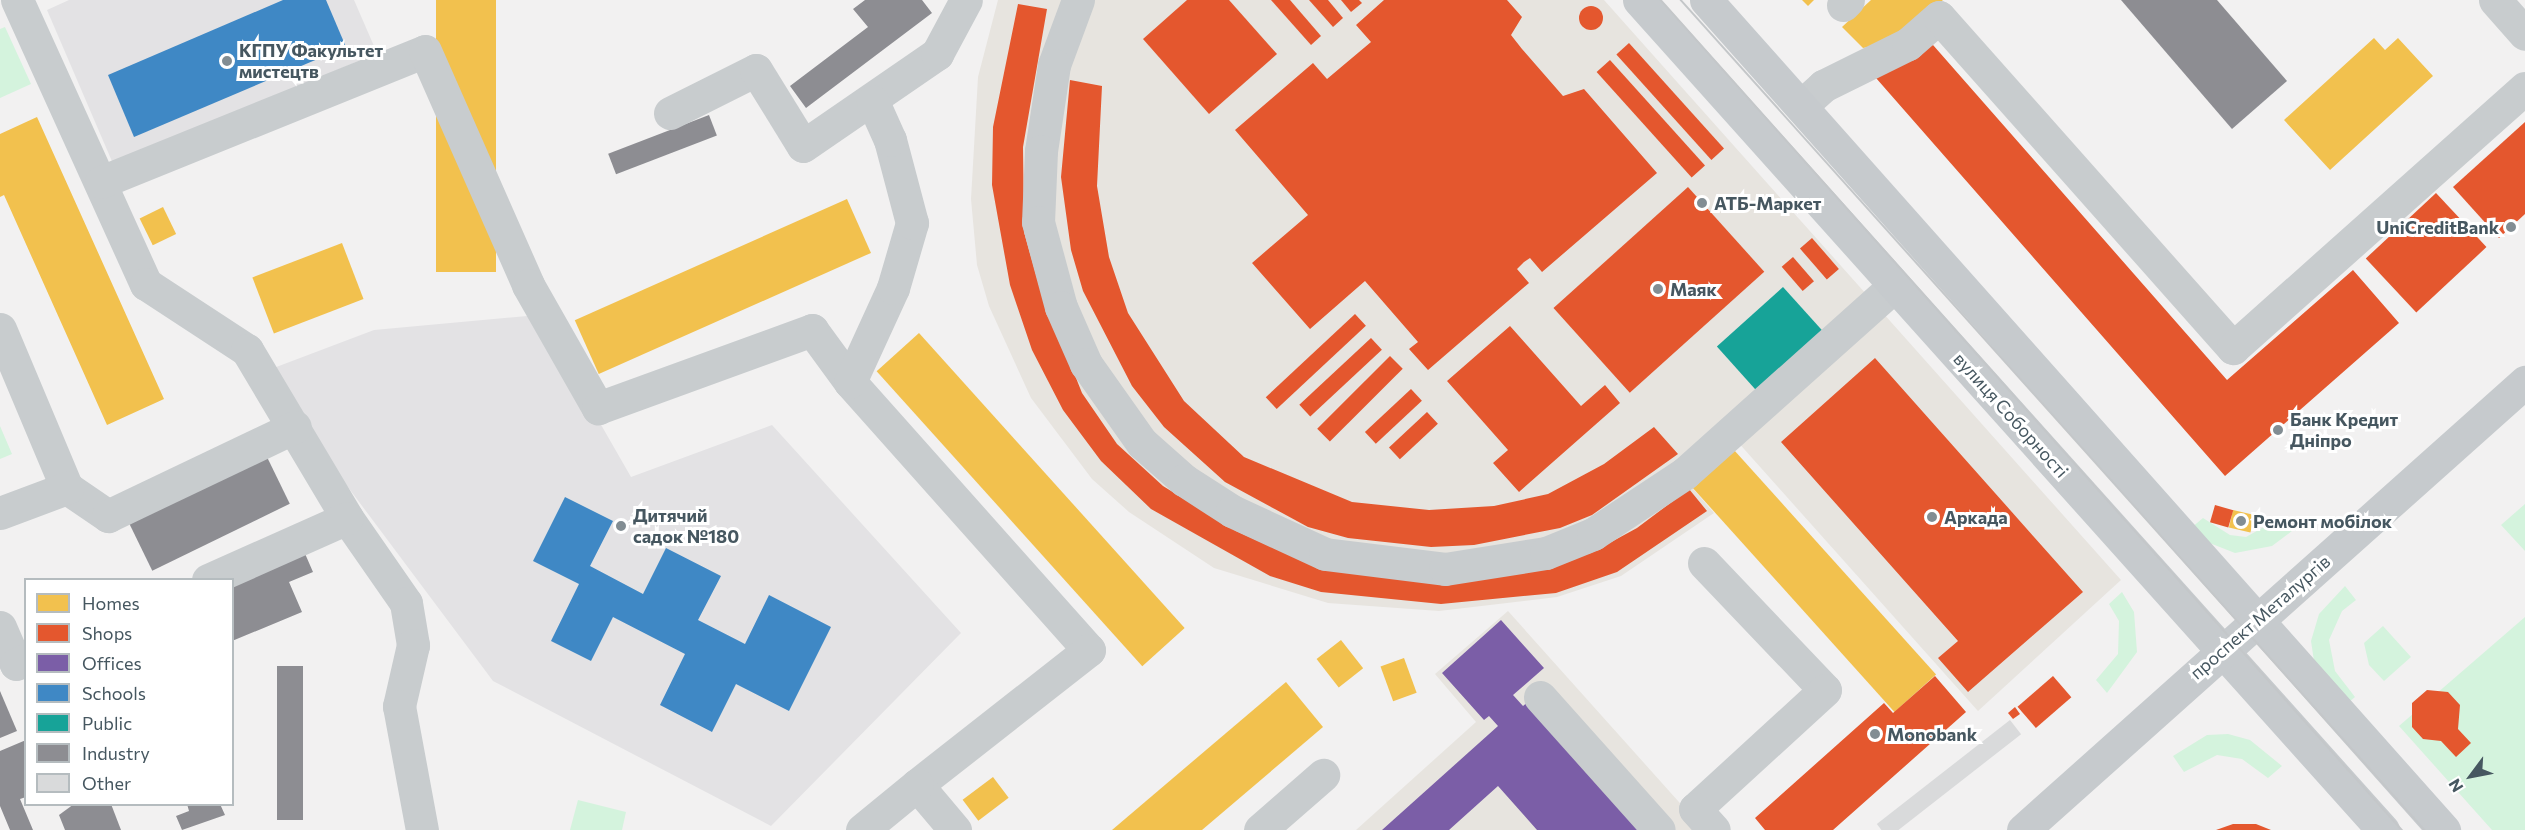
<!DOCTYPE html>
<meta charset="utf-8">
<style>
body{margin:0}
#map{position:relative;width:2525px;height:830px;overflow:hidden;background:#f2f1f1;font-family:Commissioner,sans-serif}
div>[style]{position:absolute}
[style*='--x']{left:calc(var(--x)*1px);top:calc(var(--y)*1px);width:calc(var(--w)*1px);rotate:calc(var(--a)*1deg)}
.commercial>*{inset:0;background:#e7e4df}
.education>*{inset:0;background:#e3e2e4}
.green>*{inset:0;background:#d4f3dd}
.homes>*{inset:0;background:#f2c14e;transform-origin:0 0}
.shops>*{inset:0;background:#e4572e;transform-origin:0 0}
.round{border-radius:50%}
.offices>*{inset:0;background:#7b5ea7}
.schools>*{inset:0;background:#3f88c5}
.public>*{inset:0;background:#17a398;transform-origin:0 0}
.industry>*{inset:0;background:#8d8d92;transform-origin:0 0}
.building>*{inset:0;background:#d9dadb;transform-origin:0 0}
.minor>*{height:33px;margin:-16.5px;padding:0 16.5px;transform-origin:16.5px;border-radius:16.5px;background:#c8ccce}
.major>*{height:33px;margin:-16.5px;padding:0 16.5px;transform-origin:16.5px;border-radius:16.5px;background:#c6cacd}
.tram>*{height:1.5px;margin:-0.75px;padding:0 0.75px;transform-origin:0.75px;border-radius:0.75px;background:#c4c7c9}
.dots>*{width:16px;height:16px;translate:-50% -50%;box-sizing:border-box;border:3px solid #fff;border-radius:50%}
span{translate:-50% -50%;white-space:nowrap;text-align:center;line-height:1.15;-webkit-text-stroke:6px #fff;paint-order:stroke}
.poi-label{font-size:18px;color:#465760;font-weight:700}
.left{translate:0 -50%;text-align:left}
.right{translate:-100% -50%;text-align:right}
.street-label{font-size:18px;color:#465760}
.legend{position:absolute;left:24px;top:578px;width:210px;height:228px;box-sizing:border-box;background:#fff;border:2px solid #b5bcbf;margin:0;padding:8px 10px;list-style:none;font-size:18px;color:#465760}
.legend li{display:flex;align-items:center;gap:12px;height:30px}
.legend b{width:30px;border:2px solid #b5bcbf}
.north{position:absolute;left:2441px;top:746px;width:60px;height:60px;-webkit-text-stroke:4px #fff;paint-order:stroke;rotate:238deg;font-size:16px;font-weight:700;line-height:24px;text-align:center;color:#465760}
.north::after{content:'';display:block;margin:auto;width:21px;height:27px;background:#465760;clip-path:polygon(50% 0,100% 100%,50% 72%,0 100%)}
</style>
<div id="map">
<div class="commercial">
<div style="clip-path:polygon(998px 0,1604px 0,2121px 580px,1978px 711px,1736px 440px,1688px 483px,1714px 513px,1621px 576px,1557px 597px,1439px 611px,1328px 603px,1214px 568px,1129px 512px,1092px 479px,1031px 398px,989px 306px,977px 265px,971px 199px,978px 77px)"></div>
<div style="clip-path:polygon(1508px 611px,1704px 830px,1356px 830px,1476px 722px,1435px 674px)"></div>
</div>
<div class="education">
<div style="clip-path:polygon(69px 0,354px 0,377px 53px,114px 166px,47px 10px)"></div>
<div style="clip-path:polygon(538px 315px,631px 477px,772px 425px,961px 633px,771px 826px,493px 681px,318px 447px,271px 369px,374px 330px)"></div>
</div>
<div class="green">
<div style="clip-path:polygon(5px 27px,31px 84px,0 98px,0 29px)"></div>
<div style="clip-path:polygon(0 426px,12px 454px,0 459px)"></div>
<div style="clip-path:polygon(2525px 504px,2525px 551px,2501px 525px)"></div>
<div style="clip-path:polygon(2203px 518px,2230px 535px,2246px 537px,2280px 518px,2292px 531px,2272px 546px,2235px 553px,2207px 542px,2191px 528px)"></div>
<div style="clip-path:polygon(2345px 586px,2356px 600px,2342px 611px,2329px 640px,2335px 671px,2355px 697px,2342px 708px,2314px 661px,2311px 641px,2319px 614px)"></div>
<div style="clip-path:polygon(2122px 592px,2134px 612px,2137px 652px,2107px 693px,2096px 680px,2118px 654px,2119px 621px,2109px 604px)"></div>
<div style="clip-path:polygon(2525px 617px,2525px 830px,2492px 830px,2399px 726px)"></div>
<div style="clip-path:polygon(2383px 626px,2411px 657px,2384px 681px,2369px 665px,2364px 643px)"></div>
<div style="clip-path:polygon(2228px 734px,2250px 740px,2282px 766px,2268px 778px,2242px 759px,2217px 755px,2184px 772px,2173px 756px,2207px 735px)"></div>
<div style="clip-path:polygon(578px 800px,626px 812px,622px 830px,570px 830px)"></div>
</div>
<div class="homes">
<div style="left:436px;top:0;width:60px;height:272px"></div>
<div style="clip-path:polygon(1802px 0,1814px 0,1808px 6px)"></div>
<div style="clip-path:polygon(1871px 0,1943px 0,1897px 42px,1863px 48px,1842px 27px)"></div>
<div style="clip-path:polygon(2374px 38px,2385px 50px,2398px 38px,2433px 76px,2330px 170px,2284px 120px)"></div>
<div style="clip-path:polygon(37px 117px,164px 399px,107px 425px,4px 195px,0 197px,0 134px)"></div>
<div style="left:847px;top:199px;width:59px;height:298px;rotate:66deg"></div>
<div style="left:163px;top:207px;width:30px;height:26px;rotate:64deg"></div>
<div style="left:342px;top:243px;width:60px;height:96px;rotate:69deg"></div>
<div style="left:919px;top:333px;width:397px;height:57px;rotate:48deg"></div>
<div style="left:1734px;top:450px;width:302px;height:56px;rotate:48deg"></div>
<div style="left:2233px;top:510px;width:22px;height:18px;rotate:13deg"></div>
<div style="left:1341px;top:640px;width:36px;height:31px;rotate:52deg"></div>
<div style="left:1404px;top:658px;width:37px;height:25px;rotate:70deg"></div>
<div style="clip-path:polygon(1286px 682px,1323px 727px,1202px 830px,1112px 830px)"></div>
<div style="left:993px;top:777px;width:26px;height:38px;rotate:53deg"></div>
</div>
<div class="shops">
<div style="clip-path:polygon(1187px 0,1229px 0,1277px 54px,1209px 114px,1143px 39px)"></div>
<div style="clip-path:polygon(1271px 0,1290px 0,1321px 36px,1311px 45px)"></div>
<div style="clip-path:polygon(1309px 0,1328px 0,1343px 18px,1333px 27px)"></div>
<div style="clip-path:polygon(1341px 0,1359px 0,1362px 3px,1351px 12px)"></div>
<div style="clip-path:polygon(1384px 0,1507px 0,1522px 17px,1511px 35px,1522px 49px,1563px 96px,1584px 89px,1657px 173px,1542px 272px,1530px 258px,1524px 262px,1517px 269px,1529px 283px,1428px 370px,1409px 349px,1418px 342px,1365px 281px,1310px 329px,1252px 263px,1308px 215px,1235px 130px,1313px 63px,1327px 79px,1371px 42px,1356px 25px)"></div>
<div style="clip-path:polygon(1018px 4px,1047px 9px,1023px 147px,1024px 232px,1039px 285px,1082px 393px,1117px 444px,1163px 486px,1236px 531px,1292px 556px,1505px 574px,1591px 553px,1637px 528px,1689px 489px,1707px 511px,1617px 572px,1556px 593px,1441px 604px,1321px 592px,1270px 576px,1151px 509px,1101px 461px,1063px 410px,1032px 350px,1010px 285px,992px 185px,993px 127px)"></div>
<div class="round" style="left:1579px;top:6px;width:24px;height:24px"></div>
<div style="left:1629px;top:43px;width:142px;height:17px;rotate:48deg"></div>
<div style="clip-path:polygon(1933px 45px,2227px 380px,2353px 270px,2399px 323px,2225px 476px,1876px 78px,1904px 53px)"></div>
<div style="left:1610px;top:60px;width:142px;height:18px;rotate:48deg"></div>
<div style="clip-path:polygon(1070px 80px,1102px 86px,1097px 186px,1109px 257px,1128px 313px,1184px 401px,1244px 457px,1352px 502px,1429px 510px,1494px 506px,1548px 494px,1604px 464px,1654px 427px,1678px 454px,1592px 515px,1560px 528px,1474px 545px,1431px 547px,1348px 538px,1308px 527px,1225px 482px,1164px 427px,1132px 386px,1083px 291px,1071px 250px,1061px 177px)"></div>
<div style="clip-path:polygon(2525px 122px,2525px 214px,2499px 238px,2453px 187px)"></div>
<div style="left:1688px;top:187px;width:114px;height:181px;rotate:48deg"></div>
<div style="left:2436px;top:193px;width:74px;height:96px;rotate:47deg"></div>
<div style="left:1812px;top:238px;width:41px;height:16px;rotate:49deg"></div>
<div style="left:1793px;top:257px;width:32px;height:15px;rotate:49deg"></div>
<div style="left:1355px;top:314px;width:16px;height:122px;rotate:47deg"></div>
<div style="clip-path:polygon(1510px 326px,1581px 406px,1605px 385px,1620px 403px,1519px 492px,1493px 463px,1508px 450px,1447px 381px)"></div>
<div style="left:1371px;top:338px;width:16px;height:98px;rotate:47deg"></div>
<div style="left:1390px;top:356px;width:18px;height:103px;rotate:45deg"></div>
<div style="clip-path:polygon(1875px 358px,2083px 592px,1968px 692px,1938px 658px,1958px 641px,1781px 442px)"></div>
<div style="left:1411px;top:389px;width:16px;height:63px;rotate:47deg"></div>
<div style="left:1427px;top:412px;width:16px;height:52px;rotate:47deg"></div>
<div style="left:2215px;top:505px;width:19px;height:18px;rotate:16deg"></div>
<div style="clip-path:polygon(1935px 676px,1966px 712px,1833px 830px,1765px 830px,1755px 818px,1884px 703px,1893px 713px)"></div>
<div style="left:2053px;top:676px;width:28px;height:47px;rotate:49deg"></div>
<div style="clip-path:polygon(2427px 690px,2448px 692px,2460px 705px,2458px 729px,2471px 743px,2456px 757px,2441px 741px,2423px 739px,2412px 727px,2412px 703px)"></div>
<div style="clip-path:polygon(2015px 707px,2020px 714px,2013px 719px,2008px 713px)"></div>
<div style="clip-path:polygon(2233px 824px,2256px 824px,2271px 830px,2216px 830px)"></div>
</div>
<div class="offices">
<div style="clip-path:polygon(1501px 620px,1544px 668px,1513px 695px,1523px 706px,1528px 702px,1642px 830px,1537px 830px,1498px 786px,1449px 830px,1382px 830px,1498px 726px,1489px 716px,1484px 720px,1442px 673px)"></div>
</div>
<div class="schools">
<div style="clip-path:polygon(283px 0,326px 0,346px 47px,134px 137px,108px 75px)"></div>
<div style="clip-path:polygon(565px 497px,613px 521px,590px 566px,643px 594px,666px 548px,721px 576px,698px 620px,745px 644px,769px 595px,831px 627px,789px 711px,736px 684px,712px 732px,660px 705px,685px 654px,613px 617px,591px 661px,551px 641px,579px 584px,533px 561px)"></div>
</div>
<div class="public">
<div style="left:1783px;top:287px;width:59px;height:89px;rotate:48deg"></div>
</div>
<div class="industry">
<div style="clip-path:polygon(865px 0,922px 0,932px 13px,806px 108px,790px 86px,868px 27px,853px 9px)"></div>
<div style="clip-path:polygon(2121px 0,2217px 0,2287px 81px,2232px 129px)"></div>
<div style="left:709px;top:115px;width:22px;height:108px;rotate:69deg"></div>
<div style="left:267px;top:457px;width:52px;height:153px;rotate:64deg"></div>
<div style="clip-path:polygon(303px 549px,313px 572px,289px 582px,302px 612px,232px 641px,232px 579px)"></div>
<div style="left:277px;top:666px;width:26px;height:154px"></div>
<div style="clip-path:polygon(0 691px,17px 731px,0 738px)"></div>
<div style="clip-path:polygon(26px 740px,26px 797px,20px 799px,33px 830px,10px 830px,0 806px,0 751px)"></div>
<div style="clip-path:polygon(74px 804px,111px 804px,121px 830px,65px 830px,59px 815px)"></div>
<div style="clip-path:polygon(187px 804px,220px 804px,225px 815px,182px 830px,176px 816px,189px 811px)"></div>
</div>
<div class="building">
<div style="left:2010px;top:720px;width:18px;height:169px;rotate:52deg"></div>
</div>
<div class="minor">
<div style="--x:17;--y:0;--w:312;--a:65.6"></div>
<div style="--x:146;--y:284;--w:121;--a:33.2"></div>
<div style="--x:247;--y:350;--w:196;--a:59.2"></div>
<div style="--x:347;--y:518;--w:103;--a:55.2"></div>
<div style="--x:406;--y:603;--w:43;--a:80.5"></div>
<div style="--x:413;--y:645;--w:63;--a:102.9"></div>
<div style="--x:399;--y:706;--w:126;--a:79.5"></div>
<div style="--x:1078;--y:0;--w:69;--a:110.3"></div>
<div style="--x:1054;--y:65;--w:87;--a:98.6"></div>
<div style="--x:1041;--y:151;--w:71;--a:92.4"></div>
<div style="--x:1038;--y:222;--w:88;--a:74.9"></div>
<div style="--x:1061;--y:307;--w:62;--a:66.3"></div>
<div style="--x:1086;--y:364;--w:97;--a:54.7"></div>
<div style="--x:1142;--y:443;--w:56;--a:41.4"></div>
<div style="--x:1184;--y:480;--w:57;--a:32.9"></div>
<div style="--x:1232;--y:511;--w:102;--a:24.8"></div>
<div style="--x:1325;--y:554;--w:121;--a:7.1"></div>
<div style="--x:1445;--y:569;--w:102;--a:-9"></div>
<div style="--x:1546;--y:553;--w:51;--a:-22"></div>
<div style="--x:1593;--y:534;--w:110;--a:-33.5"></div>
<div style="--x:1685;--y:473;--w:280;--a:-41.8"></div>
<div style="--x:2495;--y:0;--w:45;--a:48.6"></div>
<div style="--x:1843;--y:5;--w:7;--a:-45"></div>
<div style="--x:1801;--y:106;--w:30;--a:-42"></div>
<div style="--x:1823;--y:86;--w:95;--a:-26.3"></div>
<div style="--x:1908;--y:44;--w:41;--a:-41.1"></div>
<div style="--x:1939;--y:17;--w:443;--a:48.4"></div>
<div style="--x:2233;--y:348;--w:391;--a:-41.7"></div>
<div style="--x:670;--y:113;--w:96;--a:-26.6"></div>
<div style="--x:756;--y:70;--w:89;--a:58.3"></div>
<div style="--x:803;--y:146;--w:163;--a:-34.5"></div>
<div style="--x:937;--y:54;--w:61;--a:-61.8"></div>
<div style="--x:101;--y:182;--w:349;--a:-22"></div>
<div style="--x:425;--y:51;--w:256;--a:66.2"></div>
<div style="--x:528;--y:285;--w:142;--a:60.4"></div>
<div style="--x:598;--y:408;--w:228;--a:-20"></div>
<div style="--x:812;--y:330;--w:64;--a:53.8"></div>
<div style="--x:850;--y:382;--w:359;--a:48.3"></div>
<div style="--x:1089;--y:650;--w:219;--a:141.9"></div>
<div style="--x:917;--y:785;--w:59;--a:49.8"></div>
<div style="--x:0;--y:329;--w:173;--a:67.2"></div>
<div style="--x:67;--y:488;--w:50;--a:34.3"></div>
<div style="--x:108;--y:516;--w:207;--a:-25.5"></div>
<div style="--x:850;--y:382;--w:103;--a:-65.4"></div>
<div style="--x:893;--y:288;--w:68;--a:-73.7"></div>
<div style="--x:912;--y:223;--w:86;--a:-104.8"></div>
<div style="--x:890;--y:140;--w:42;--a:-114.1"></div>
<div style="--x:0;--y:513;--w:72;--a:-20.5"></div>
<div style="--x:1704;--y:563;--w:175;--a:46.4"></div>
<div style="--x:1825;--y:690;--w:176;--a:137.5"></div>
<div style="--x:1695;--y:809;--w:28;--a:48"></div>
<div style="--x:208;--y:580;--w:152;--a:-24"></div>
<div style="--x:0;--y:627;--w:40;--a:66.6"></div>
<div style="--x:16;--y:664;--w:11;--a:-22"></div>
<div style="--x:1540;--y:697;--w:178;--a:48.2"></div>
<div style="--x:862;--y:830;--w:71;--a:-39.3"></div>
<div style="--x:1260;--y:830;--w:84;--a:-41.1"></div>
</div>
<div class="major">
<div style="--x:1639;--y:0;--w:1115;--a:48.13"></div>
<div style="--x:1706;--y:0;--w:1111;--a:48.36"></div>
<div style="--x:2023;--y:830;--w:673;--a:-41.75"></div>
</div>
<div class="tram">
<div style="--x:1661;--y:0;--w:1113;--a:48.24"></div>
<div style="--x:1681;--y:0;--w:1115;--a:48.13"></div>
</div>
<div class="dots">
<div style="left:227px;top:61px;background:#828d93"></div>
<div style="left:1702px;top:203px;background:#828d93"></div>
<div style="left:2511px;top:227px;background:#828d93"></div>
<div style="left:1658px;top:289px;background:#828d93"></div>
<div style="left:2278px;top:430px;background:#828d93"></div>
<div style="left:1932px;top:517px;background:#828d93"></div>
<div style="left:2241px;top:521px;background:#828d93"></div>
<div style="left:621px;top:526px;background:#828d93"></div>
<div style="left:1875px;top:734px;background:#828d93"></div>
</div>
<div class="poi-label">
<span class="left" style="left:239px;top:61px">КГПУ Факультет<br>мистецтв</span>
<span class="left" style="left:1714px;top:203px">АТБ-Маркет</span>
<span class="right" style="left:2499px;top:227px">UniCreditBank</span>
<span class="left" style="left:1670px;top:289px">Маяк</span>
<span class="left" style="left:2290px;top:430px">Банк Кредит<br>Дніпро</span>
<span class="left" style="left:633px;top:526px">Дитячий<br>садок №180</span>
<span class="left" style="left:1944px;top:517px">Аркада</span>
<span class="left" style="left:2253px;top:521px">Ремонт мобілок</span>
<span class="left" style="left:1887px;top:734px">Monobank</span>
</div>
<div class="street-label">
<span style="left:2011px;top:415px;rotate:48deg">вулиця Соборності</span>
<span style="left:2260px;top:617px;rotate:-41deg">проспект Металургів</span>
</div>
<ul class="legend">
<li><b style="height:16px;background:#f2c14e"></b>Homes</li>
<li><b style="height:16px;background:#e4572e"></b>Shops</li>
<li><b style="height:16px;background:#7b5ea7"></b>Offices</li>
<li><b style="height:16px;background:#3f88c5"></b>Schools</li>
<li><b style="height:16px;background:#17a398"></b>Public</li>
<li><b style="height:16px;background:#8d8d92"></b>Industry</li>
<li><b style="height:16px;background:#d9dadb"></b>Other</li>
</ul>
<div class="north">N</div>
</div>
